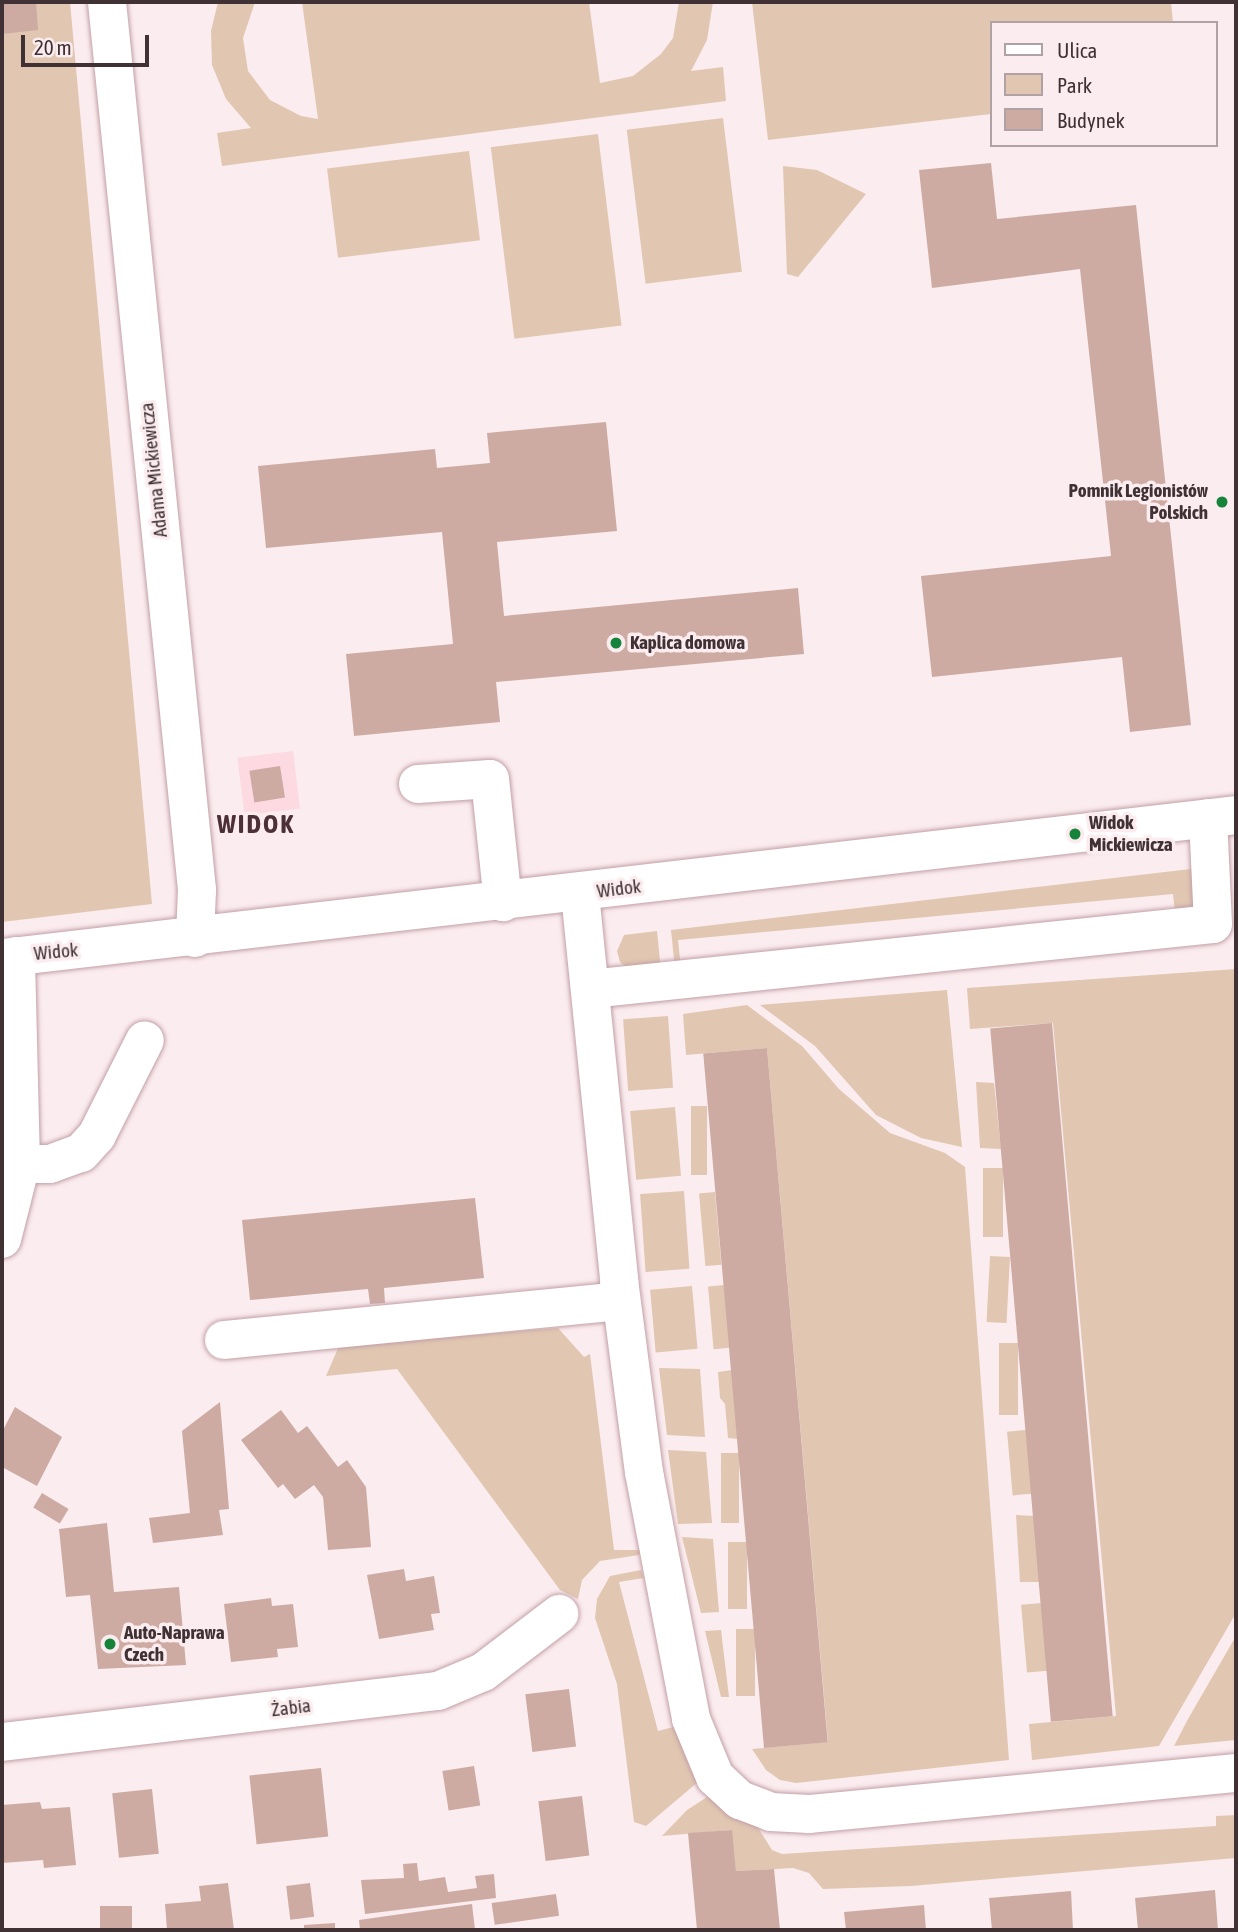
<!DOCTYPE html>
<meta charset="utf-8">
<style>
body{margin:0}
#map{position:relative;width:1238px;height:1932px;overflow:hidden;background:#fbecef;font-family:"Asap Condensed",sans-serif}
div>[style]{position:absolute}
[style*='--x']{left:calc(var(--x)*1px);top:calc(var(--y)*1px);width:calc(var(--w)*1px);rotate:calc(var(--a)*1deg)}
.built>*{inset:0;background:#fdd9e1;transform-origin:0 0}
.green>*{inset:0;background:#e1c7b1;transform-origin:0 0}
.building>*{inset:0;background:#cdaba3;transform-origin:0 0}
.roads{filter:drop-shadow(0 0 2px #c2a0a7) drop-shadow(0 0 2px #c2a0a7)}
.minor>*{height:38px;margin:-19px;padding:0 19px;transform-origin:19px;border-radius:19px;background:#fff}
.dots>*{width:19px;height:19px;translate:-50% -50%;box-sizing:border-box;border:4px solid #fbecef;border-radius:50%}
span{translate:-50% -50%;white-space:nowrap;text-align:center;line-height:1.15;-webkit-text-stroke:7px #fbecef;paint-order:stroke}
.street-label{font-size:19px;color:#3f3134}
.poi-label{font-size:19px;color:#3f3134;font-weight:700}
.right{translate:-100% -50%;text-align:right}
.left{translate:0 -50%;text-align:left}
.district-label{font-size:26px;color:#4b3037;font-weight:700;letter-spacing:2px}
.frame{position:absolute;inset:0;border:4px solid #3f3134;pointer-events:none}
.legend{position:absolute;left:990px;top:21px;width:228px;height:126px;box-sizing:border-box;background:#fbecef;border:2px solid #b0a1a4;margin:0;padding:9px 12px;list-style:none;font-size:21px;color:#3f3134}
.legend li{display:flex;align-items:center;gap:14px;height:35px}
.legend b{width:35px;border:2px solid #b0a1a4}
.scale{position:absolute;left:21px;top:35px;width:128px;height:32px;box-sizing:border-box;border:4px solid #3f3134;border-top:0;padding-left:9px;font-size:21px;line-height:24px;white-space:nowrap;color:#3f3134;-webkit-text-stroke:5px #fbecef;paint-order:stroke}
</style>
<div id="map">
<div class="built">
<div style="left:293px;top:751px;width:58px;height:56px;rotate:83deg"></div>
</div>
<div class="green">
<div style="clip-path:polygon(2px 2px,70px 2px,152px 904px,2px 922px)"></div>
<div style="clip-path:polygon(218px 2px,255px 2px,243px 38px,248px 71px,270px 100px,301px 116px,318px 119px,302px 2px,589px 2px,600px 83px,633px 76px,661px 54px,673px 38px,679px 2px,713px 2px,707px 40px,691px 71px,723px 67px,726px 101px,222px 166px,217px 133px,251px 128px,226px 99px,212px 65px,211px 31px)"></div>
<div style="clip-path:polygon(752px 2px,1171px 2px,1173px 23px,991px 23px,991px 114px,768px 140px)"></div>
<div style="left:723px;top:118px;width:155px;height:97px;rotate:83deg"></div>
<div style="left:598px;top:134px;width:193px;height:108px;rotate:83deg"></div>
<div style="left:469px;top:151px;width:90px;height:143px;rotate:83deg"></div>
<div style="clip-path:polygon(783px 166px,817px 170px,866px 194px,798px 277px,787px 274px)"></div>
<div style="clip-path:polygon(1199px 868px,1194px 906px,1176px 922px,1173px 894px,678px 940px,681px 968px,675px 969px,671px 930px)"></div>
<div style="clip-path:polygon(657px 931px,661px 971px,627px 968px,620px 962px,617px 951px,624px 935px)"></div>
<div style="clip-path:polygon(1236px 969px,1236px 1613px,1159px 1746px,1032px 1760px,1029px 1724px,1116px 1716px,1053px 1023px,970px 1029px,967px 988px)"></div>
<div style="clip-path:polygon(947px 990px,962px 1147px,921px 1138px,876px 1115px,815px 1046px,760px 1005px)"></div>
<div style="clip-path:polygon(747px 1005px,802px 1046px,839px 1089px,890px 1133px,945px 1153px,965px 1167px,1009px 1760px,796px 1783px,780px 1780px,766px 1770px,752px 1749px,828px 1742px,767px 1048px,686px 1055px,683px 1014px)"></div>
<div style="left:668px;top:1016px;width:72px;height:45px;rotate:86deg"></div>
<div style="clip-path:polygon(976px 1082px,994px 1083px,1001px 1149px,980px 1148px)"></div>
<div style="left:691px;top:1106px;width:16px;height:69px"></div>
<div style="left:675px;top:1107px;width:69px;height:45px;rotate:85deg"></div>
<div style="left:983px;top:1168px;width:20px;height:69px"></div>
<div style="left:684px;top:1191px;width:78px;height:44px;rotate:86deg"></div>
<div style="left:715px;top:1192px;width:73px;height:16px;rotate:85deg"></div>
<div style="left:990px;top:1256px;width:20px;height:66px;rotate:3deg"></div>
<div style="left:724px;top:1285px;width:63px;height:16px;rotate:85deg"></div>
<div style="left:692px;top:1286px;width:63px;height:42px;rotate:85deg"></div>
<div style="clip-path:polygon(558px 1328px,584px 1357px,590px 1354px,614px 1550px,641px 1550px,639px 1555px,600px 1561px,582px 1580px,578px 1599px,560px 1590px,397px 1369px,326px 1376px,339px 1346px)"></div>
<div style="left:999px;top:1343px;width:19px;height:72px"></div>
<div style="clip-path:polygon(659px 1368px,700px 1369px,705px 1437px,667px 1435px)"></div>
<div style="clip-path:polygon(732px 1370px,738px 1439px,728px 1438px,725px 1404px,720px 1398px,718px 1372px)"></div>
<div style="left:1026px;top:1430px;width:64px;height:19px;rotate:85deg"></div>
<div style="clip-path:polygon(668px 1450px,706px 1452px,712px 1523px,678px 1524px)"></div>
<div style="left:721px;top:1453px;width:18px;height:70px"></div>
<div style="clip-path:polygon(1016px 1515px,1034px 1516px,1040px 1582px,1020px 1582px)"></div>
<div style="clip-path:polygon(682px 1537px,713px 1539px,719px 1612px,701px 1613px)"></div>
<div style="left:728px;top:1542px;width:19px;height:67px"></div>
<div style="clip-path:polygon(641px 1570px,644px 1578px,619px 1582px,658px 1731px,681px 1725px,705px 1776px,646px 1826px,634px 1822px,617px 1684px,595px 1618px,597px 1599px,610px 1576px)"></div>
<div style="left:1042px;top:1603px;width:68px;height:21px;rotate:85deg"></div>
<div style="left:736px;top:1629px;width:19px;height:67px"></div>
<div style="clip-path:polygon(721px 1630px,729px 1697px,721px 1697px,705px 1631px)"></div>
<div style="clip-path:polygon(1236px 1636px,1236px 1740px,1174px 1746px,1188px 1719px)"></div>
<div style="clip-path:polygon(718px 1790px,757px 1826px,772px 1850px,782px 1854px,1216px 1826px,1216px 1816px,1236px 1815px,1236px 1858px,911px 1886px,823px 1889px,809px 1873px,793px 1868px,736px 1871px,731px 1830px,662px 1836px,687px 1810px)"></div>
</div>
<div class="building">
<div style="clip-path:polygon(2px 2px,36px 2px,38px 30px,2px 34px)"></div>
<div style="clip-path:polygon(991px 163px,997px 219px,1136px 205px,1191px 725px,1130px 732px,1122px 657px,932px 677px,921px 576px,1111px 556px,1080px 269px,932px 288px,919px 170px)"></div>
<div style="clip-path:polygon(606px 422px,617px 531px,497px 542px,504px 616px,798px 588px,804px 654px,496px 682px,500px 722px,354px 736px,346px 654px,453px 644px,442px 532px,266px 548px,258px 466px,435px 449px,437px 468px,490px 463px,487px 433px)"></div>
<div style="left:280px;top:766px;width:32px;height:31px;rotate:81deg"></div>
<div style="left:1052px;top:1023px;width:696px;height:62px;rotate:85deg"></div>
<div style="left:767px;top:1048px;width:697px;height:64px;rotate:85deg"></div>
<div style="clip-path:polygon(475px 1198px,484px 1278px,384px 1288px,385px 1303px,370px 1304px,368px 1289px,250px 1300px,242px 1220px)"></div>
<div style="clip-path:polygon(220px 1402px,229px 1509px,219px 1510px,223px 1535px,153px 1543px,149px 1518px,190px 1513px,182px 1431px)"></div>
<div style="clip-path:polygon(15px 1407px,62px 1437px,37px 1486px,2px 1467px,2px 1432px)"></div>
<div style="clip-path:polygon(281px 1410px,298px 1433px,307px 1426px,338px 1467px,347px 1460px,366px 1487px,371px 1547px,328px 1550px,323px 1497px,314px 1485px,295px 1499px,283px 1484px,278px 1488px,241px 1440px)"></div>
<div style="left:42px;top:1493px;width:31px;height:17px;rotate:31deg"></div>
<div style="clip-path:polygon(107px 1523px,114px 1592px,179px 1587px,186px 1665px,98px 1669px,90px 1595px,66px 1597px,59px 1529px)"></div>
<div style="clip-path:polygon(404px 1569px,406px 1581px,434px 1576px,440px 1613px,431px 1614px,434px 1630px,379px 1639px,367px 1575px)"></div>
<div style="clip-path:polygon(271px 1598px,272px 1606px,293px 1604px,298px 1647px,277px 1649px,278px 1657px,231px 1662px,224px 1604px)"></div>
<div style="left:569px;top:1689px;width:58px;height:44px;rotate:83deg"></div>
<div style="left:474px;top:1766px;width:40px;height:32px;rotate:81deg"></div>
<div style="left:321px;top:1768px;width:69px;height:72px;rotate:84deg"></div>
<div style="left:152px;top:1789px;width:65px;height:40px;rotate:84deg"></div>
<div style="left:582px;top:1796px;width:60px;height:44px;rotate:83deg"></div>
<div style="clip-path:polygon(40px 1802px,42px 1809px,70px 1807px,76px 1865px,44px 1868px,43px 1860px,2px 1863px,2px 1805px)"></div>
<div style="clip-path:polygon(732px 1830px,736px 1871px,774px 1869px,780px 1930px,697px 1930px,688px 1833px)"></div>
<div style="clip-path:polygon(417px 1863px,419px 1881px,445px 1877px,448px 1892px,477px 1888px,475px 1876px,494px 1874px,496px 1898px,365px 1914px,361px 1880px,404px 1878px,403px 1864px)"></div>
<div style="clip-path:polygon(228px 1883px,234px 1930px,167px 1930px,165px 1904px,201px 1901px,199px 1886px)"></div>
<div style="left:310px;top:1883px;width:34px;height:24px;rotate:83deg"></div>
<div style="clip-path:polygon(1215px 1890px,1218px 1930px,1138px 1930px,1135px 1898px)"></div>
<div style="clip-path:polygon(1071px 1891px,1073px 1930px,992px 1930px,989px 1898px)"></div>
<div style="left:556px;top:1894px;width:22px;height:65px;rotate:82deg"></div>
<div style="clip-path:polygon(472px 1904px,475px 1930px,360px 1930px,359px 1920px)"></div>
<div style="clip-path:polygon(924px 1905px,926px 1930px,846px 1930px,844px 1912px)"></div>
<div style="left:132px;top:1906px;width:24px;height:32px;rotate:90deg"></div>
<div style="clip-path:polygon(335px 1923px,335px 1930px,304px 1930px,304px 1925px)"></div>
</div>
<div class="roads">
<div class="minor">
<div style="--x:107;--y:2;--w:893;--a:84.21"></div>
<div style="--x:197;--y:890;--w:48;--a:92.4"></div>
<div style="--x:418;--y:784;--w:72;--a:-4"></div>
<div style="--x:490;--y:779;--w:124;--a:84"></div>
<div style="--x:580;--y:894;--w:388;--a:84.2"></div>
<div style="--x:619;--y:1280;--w:194;--a:82.6"></div>
<div style="--x:644;--y:1472;--w:251;--a:79.2"></div>
<div style="--x:691;--y:1719;--w:63;--a:67.5"></div>
<div style="--x:715;--y:1777;--w:34;--a:43"></div>
<div style="--x:740;--y:1800;--w:33;--a:21"></div>
<div style="--x:771;--y:1812;--w:38;--a:3"></div>
<div style="--x:809;--y:1814;--w:429;--a:-5.5"></div>
<div style="--x:2;--y:958;--w:1242;--a:-6.61"></div>
<div style="--x:590;--y:989;--w:626;--a:-5.96"></div>
<div style="--x:1213;--y:924;--w:106;--a:-92.7"></div>
<div style="--x:21;--y:1164;--w:29;--a:0"></div>
<div style="--x:50;--y:1164;--w:33;--a:-20"></div>
<div style="--x:81;--y:1153;--w:24;--a:-48"></div>
<div style="--x:97;--y:1135;--w:106;--a:-63.2"></div>
<div style="--x:2;--y:1239;--w:77;--a:-75.8"></div>
<div style="--x:21;--y:1164;--w:208;--a:-91.4"></div>
<div style="--x:224;--y:1340;--w:399;--a:-5.6"></div>
<div style="--x:2;--y:1742;--w:439;--a:-6.7"></div>
<div style="--x:438;--y:1691;--w:49;--a:-22.9"></div>
<div style="--x:483;--y:1672;--w:96;--a:-37.3"></div>
</div>
</div>
<div class="dots">
<div style="left:1222px;top:502px;background:#15833a"></div>
<div style="left:616px;top:643px;background:#15833a"></div>
<div style="left:1075px;top:834px;background:#15833a"></div>
<div style="left:110px;top:1644px;background:#15833a"></div>
</div>
<div class="street-label">
<span style="left:154px;top:470px;rotate:-96deg">Adama Mickiewicza</span>
<span style="left:619px;top:889px;rotate:-7deg">Widok</span>
<span style="left:56px;top:952px;rotate:-5deg">Widok</span>
<span style="left:291px;top:1708px;rotate:-7deg">Żabia</span>
</div>
<div class="poi-label">
<span class="right" style="left:1208px;top:502px">Pomnik Legionistów<br>Polskich</span>
<span class="left" style="left:630px;top:643px">Kaplica domowa</span>
<span class="left" style="left:1089px;top:834px">Widok<br>Mickiewicza</span>
<span class="left" style="left:124px;top:1644px">Auto-Naprawa<br>Czech</span>
</div>
<div class="district-label">
<span style="left:256px;top:825px">WIDOK</span>
</div>
<div class="frame"></div>
<ul class="legend">
<li><b style="height:9px;background:#fff"></b>Ulica</li>
<li><b style="height:19px;background:#e1c7b1"></b>Park</li>
<li><b style="height:19px;background:#cdaba3"></b>Budynek</li>
</ul>
<div class="scale">20 m</div>
</div>
